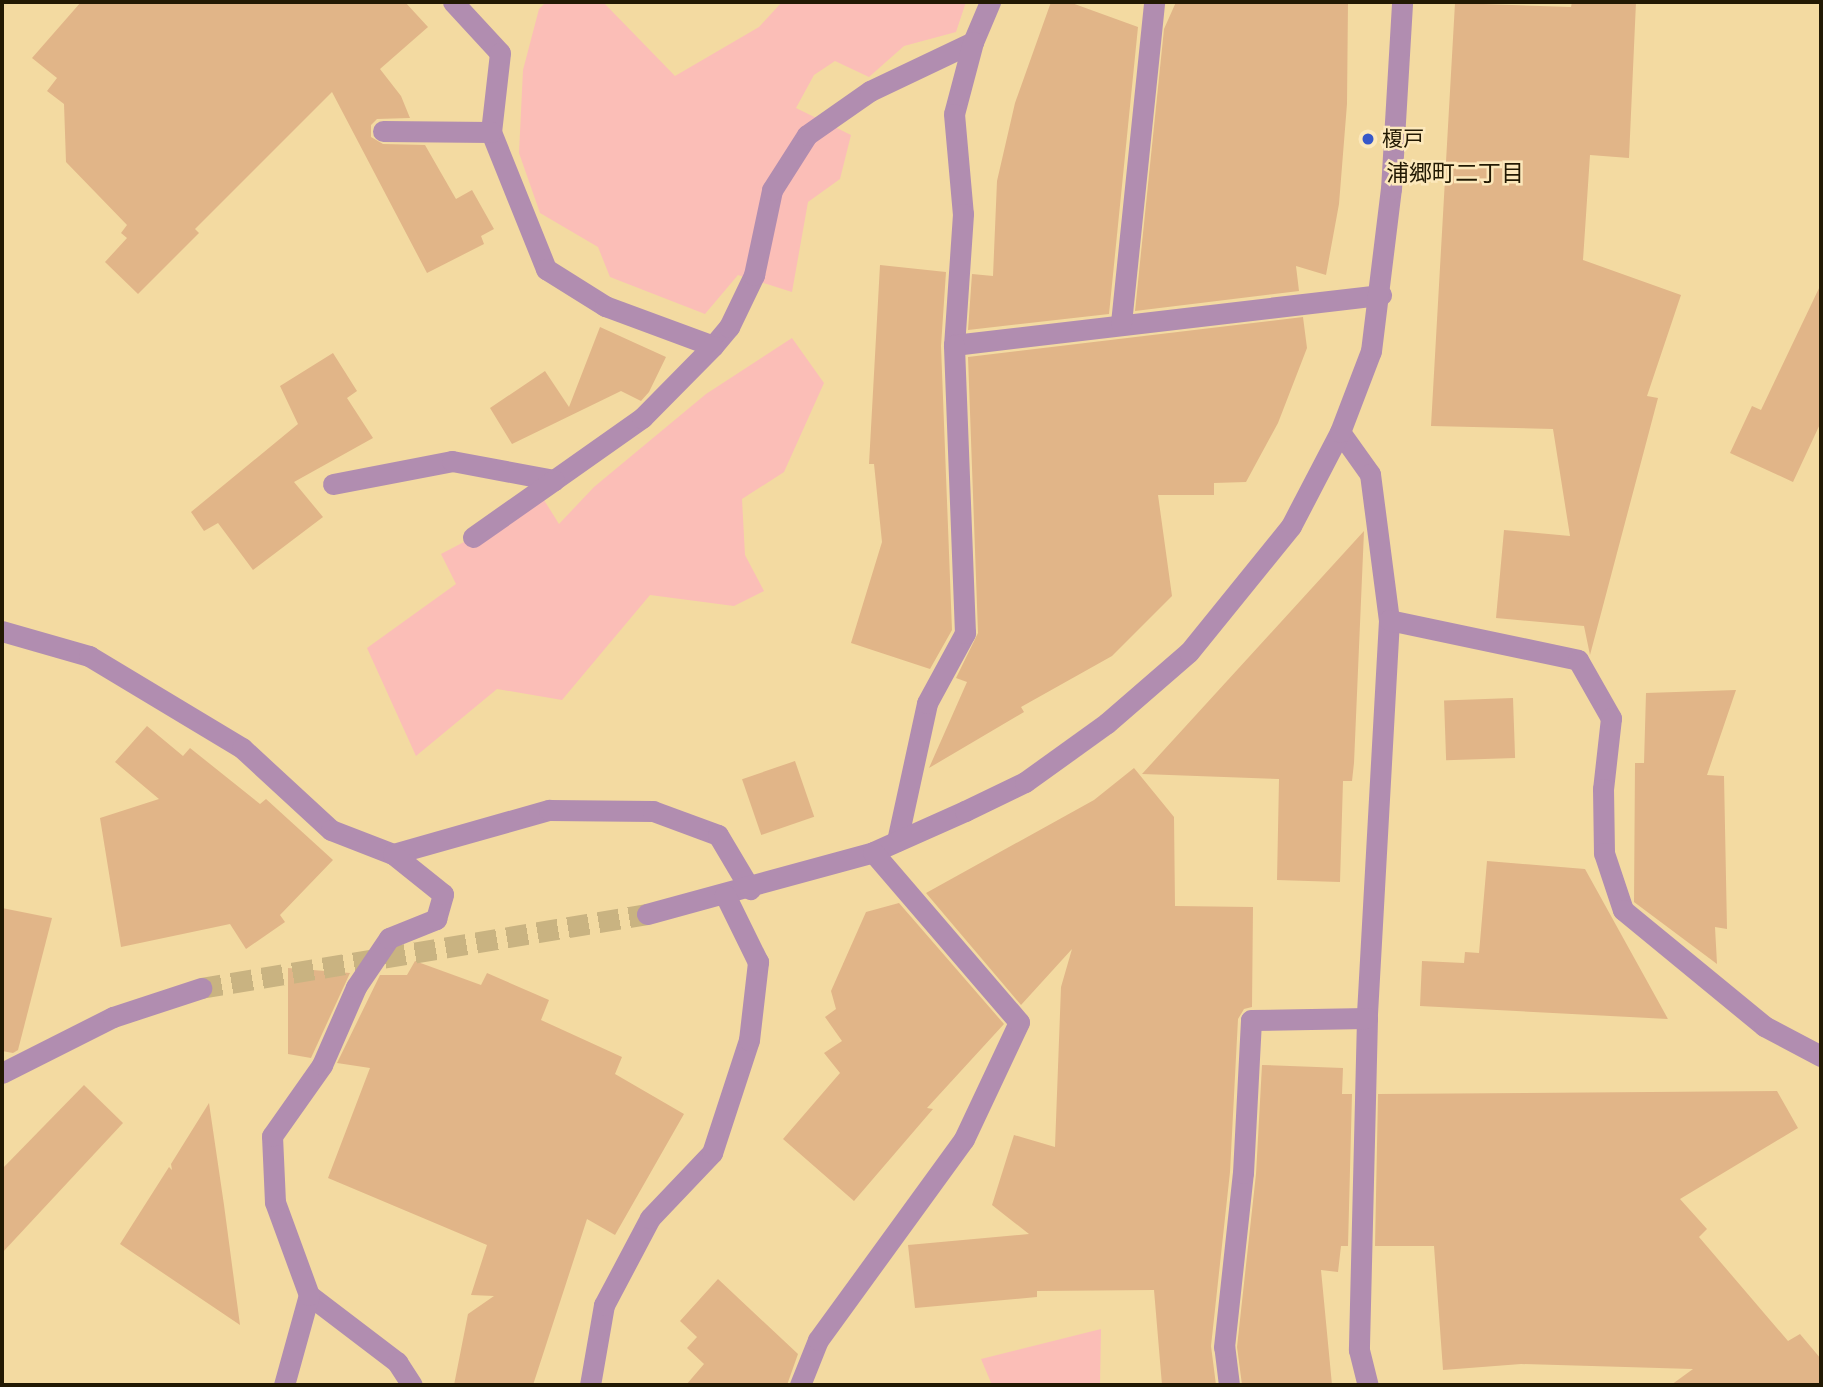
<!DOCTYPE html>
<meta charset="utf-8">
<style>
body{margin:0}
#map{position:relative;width:1823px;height:1387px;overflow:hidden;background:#f3daa1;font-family:"Crimson Pro","Noto Sans JP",serif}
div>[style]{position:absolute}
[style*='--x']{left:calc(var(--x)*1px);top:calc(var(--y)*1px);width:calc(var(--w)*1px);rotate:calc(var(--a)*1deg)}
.green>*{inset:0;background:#fbbeb7}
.building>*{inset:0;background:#e1b588;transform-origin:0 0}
.minor-tunnel>*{height:21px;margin-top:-10.5px;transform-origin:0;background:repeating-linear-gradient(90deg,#c9b381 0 21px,transparent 0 31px)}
.minor>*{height:21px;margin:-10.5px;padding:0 10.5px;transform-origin:10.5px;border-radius:10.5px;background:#b18db0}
.dots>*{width:19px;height:19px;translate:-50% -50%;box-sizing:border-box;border:4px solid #fce8bb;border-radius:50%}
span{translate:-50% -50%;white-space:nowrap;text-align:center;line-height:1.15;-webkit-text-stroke:5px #fce8bb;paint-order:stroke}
.poi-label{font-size:21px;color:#221903}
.left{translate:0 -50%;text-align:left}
.neighbourhood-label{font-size:23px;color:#221903}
.frame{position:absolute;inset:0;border:4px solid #221903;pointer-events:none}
</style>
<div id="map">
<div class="green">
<div style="clip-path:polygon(546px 2px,603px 2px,675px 76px,759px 27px,782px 2px,966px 2px,956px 32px,904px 46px,869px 77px,835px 61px,814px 75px,796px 108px,851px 135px,840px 179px,808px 202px,792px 292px,738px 275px,705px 314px,610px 277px,598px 247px,540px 213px,519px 153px,523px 70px,539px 9px)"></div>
<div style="clip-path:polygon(792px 338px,824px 383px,784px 472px,742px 499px,745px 555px,764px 591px,734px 606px,650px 595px,562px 700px,497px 689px,416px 756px,367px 648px,456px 584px,441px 554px,544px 500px,559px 524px,594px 487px,706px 394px)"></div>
<div style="clip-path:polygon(1101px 1329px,1100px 1385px,992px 1385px,981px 1359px)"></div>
</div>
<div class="building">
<div style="clip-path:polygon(81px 2px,405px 2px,428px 27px,380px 69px,401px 96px,410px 118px,377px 119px,371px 125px,371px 137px,383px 144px,425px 145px,456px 199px,472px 190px,494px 229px,481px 236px,484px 244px,427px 273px,332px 92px,195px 229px,199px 233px,138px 294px,105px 262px,127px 238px,121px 233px,127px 225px,66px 162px,64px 104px,47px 91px,57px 78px,32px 58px)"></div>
<div style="clip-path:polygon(1051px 2px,1069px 2px,1138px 27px,1109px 314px,968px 330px,972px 274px,993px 276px,997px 181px,1015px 103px)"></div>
<div style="clip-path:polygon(1176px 2px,1348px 2px,1347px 104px,1339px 204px,1326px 275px,1296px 266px,1299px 291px,1135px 311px,1164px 29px)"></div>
<div style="clip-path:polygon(1572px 2px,1636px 2px,1629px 158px,1590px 155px,1583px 260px,1681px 295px,1647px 396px,1658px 398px,1590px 655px,1584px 626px,1496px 618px,1504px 530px,1570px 536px,1553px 429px,1431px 426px,1455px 3px,1571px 7px)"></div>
<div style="clip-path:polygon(880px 265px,946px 272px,941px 346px,952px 630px,930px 669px,851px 643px,882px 542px,874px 464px,869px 464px)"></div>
<div style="clip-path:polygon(1821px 284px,1821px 422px,1793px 482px,1730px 453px,1752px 406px,1761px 410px)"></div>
<div style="clip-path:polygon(1303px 317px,1307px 348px,1278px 423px,1246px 482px,1214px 483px,1214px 495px,1158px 495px,1172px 596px,1112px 656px,1021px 707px,1024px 712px,929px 768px,967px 682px,956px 678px,978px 633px,968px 357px)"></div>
<div style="clip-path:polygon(600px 327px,666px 357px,649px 392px,641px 401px,621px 391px,512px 444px,490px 408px,545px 371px,569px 407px)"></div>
<div style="clip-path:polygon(333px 353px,357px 391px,347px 398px,373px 438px,294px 482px,323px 517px,253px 570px,218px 523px,204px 531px,191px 512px,298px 424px,280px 386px)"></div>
<div style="clip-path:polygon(1364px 531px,1354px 763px,1352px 781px,1343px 781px,1340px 882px,1277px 880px,1279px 779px,1142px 774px)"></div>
<div style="clip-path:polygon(1736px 690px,1707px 775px,1724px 776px,1727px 929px,1715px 927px,1717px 964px,1634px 902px,1635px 763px,1644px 763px,1646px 693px)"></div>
<div style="left:1513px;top:698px;width:60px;height:69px;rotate:88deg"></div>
<div style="clip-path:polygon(147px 726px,183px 756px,190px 748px,260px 804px,266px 799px,333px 860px,280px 915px,285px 922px,246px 949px,230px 924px,121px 947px,100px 818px,159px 799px,115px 762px)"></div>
<div style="left:795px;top:761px;width:59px;height:56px;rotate:71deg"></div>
<div style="clip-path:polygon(1134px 768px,1174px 817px,1175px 906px,1253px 907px,1252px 1007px,1244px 1009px,1238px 1019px,1230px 1172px,1211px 1346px,1216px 1385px,1162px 1385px,1154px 1290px,1037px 1291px,1037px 1297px,915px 1308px,908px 1245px,1029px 1234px,992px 1205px,1014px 1135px,1055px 1147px,1061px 987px,1072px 949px,1021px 1005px,926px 893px,1094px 800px)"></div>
<div style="clip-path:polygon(1487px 861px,1585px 869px,1668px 1019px,1420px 1006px,1422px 961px,1464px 963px,1465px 952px,1479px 953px)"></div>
<div style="clip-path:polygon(899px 903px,1004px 1024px,927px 1108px,933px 1109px,854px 1201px,783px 1139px,840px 1073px,824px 1053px,842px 1041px,825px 1017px,836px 1009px,831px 991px,866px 912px)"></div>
<div style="clip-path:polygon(2px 908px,52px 918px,18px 1050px,13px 1053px,2px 1051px)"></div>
<div style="clip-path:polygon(415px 961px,481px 985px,487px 973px,549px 1000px,541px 1020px,622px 1057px,615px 1074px,684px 1114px,615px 1235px,587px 1219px,533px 1385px,454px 1385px,468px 1314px,494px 1296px,471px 1295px,487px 1245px,328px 1178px,370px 1068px,337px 1063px,380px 975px,407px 975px)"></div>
<div style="clip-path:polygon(288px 968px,350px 973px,311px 1058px,288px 1054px)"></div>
<div style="clip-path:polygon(1262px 1065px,1343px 1068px,1342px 1094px,1352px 1094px,1348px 1246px,1341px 1246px,1338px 1272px,1321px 1270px,1332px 1385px,1242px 1385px,1237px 1347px,1256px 1174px)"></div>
<div style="clip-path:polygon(84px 1085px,123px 1123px,2px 1253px,2px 1169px)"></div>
<div style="clip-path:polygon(1777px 1091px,1798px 1128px,1680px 1199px,1707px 1229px,1699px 1237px,1788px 1341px,1800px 1334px,1821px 1359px,1821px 1385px,1671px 1385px,1693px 1369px,1521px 1364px,1443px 1370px,1434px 1246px,1375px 1246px,1378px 1094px)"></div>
<div style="clip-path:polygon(209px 1103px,224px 1205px,240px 1325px,120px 1244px,169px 1167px,172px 1170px,171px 1164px)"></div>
<div style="clip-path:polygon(718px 1279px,798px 1354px,787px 1385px,686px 1385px,704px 1364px,687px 1348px,697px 1337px,680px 1321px)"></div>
</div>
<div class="minor-tunnel">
<div style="--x:201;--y:988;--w:452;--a:-9.4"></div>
</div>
<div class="minor">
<div style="--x:453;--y:2;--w:69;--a:47.3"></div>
<div style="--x:500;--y:53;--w:80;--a:96.5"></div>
<div style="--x:491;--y:132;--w:148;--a:68.1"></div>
<div style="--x:546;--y:269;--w:70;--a:32.1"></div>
<div style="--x:605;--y:306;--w:115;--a:20.3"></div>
<div style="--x:713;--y:346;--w:25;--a:-50"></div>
<div style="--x:729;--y:327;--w:58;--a:-64.3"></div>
<div style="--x:754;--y:275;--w:87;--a:-78"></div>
<div style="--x:772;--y:190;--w:65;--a:-57.5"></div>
<div style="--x:807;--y:135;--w:77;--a:-34.9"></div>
<div style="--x:870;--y:91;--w:114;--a:-25.4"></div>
<div style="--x:990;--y:2;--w:43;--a:113"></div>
<div style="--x:973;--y:42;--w:74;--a:104.8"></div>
<div style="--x:954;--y:114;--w:100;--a:84.9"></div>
<div style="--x:963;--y:214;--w:131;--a:93.9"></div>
<div style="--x:954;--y:345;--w:430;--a:-6.7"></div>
<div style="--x:383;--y:131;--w:108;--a:0.5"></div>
<div style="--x:1121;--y:323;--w:323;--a:-84.1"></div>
<div style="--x:1340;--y:432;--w:52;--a:54.5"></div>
<div style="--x:1370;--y:474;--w:147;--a:82.6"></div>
<div style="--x:1389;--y:620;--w:399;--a:93.2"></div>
<div style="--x:1367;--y:1018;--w:332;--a:91.4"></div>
<div style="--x:1359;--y:1350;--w:36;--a:76"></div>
<div style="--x:333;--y:484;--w:121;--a:-10.9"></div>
<div style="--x:452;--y:461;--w:104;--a:10.6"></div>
<div style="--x:554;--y:480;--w:108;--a:-35.2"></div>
<div style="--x:642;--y:418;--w:101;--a:-45.4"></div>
<div style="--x:473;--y:537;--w:99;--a:-35.1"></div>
<div style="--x:1389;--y:620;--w:193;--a:11.9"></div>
<div style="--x:1578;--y:660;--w:67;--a:60.4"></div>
<div style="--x:1611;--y:718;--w:71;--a:96.4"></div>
<div style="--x:1603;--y:789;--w:64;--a:89.1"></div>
<div style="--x:1604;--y:853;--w:60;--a:71.6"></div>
<div style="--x:1623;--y:910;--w:183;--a:39.4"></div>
<div style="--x:1764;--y:1026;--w:64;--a:27.8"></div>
<div style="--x:2;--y:631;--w:91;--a:16"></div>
<div style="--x:89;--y:656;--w:179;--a:31"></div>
<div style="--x:242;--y:748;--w:121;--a:42.7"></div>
<div style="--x:331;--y:830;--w:66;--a:21.2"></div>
<div style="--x:393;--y:854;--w:162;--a:-15.8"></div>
<div style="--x:549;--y:810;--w:104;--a:0.6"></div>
<div style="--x:653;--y:811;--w:69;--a:20.3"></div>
<div style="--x:718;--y:835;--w:63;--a:59.3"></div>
<div style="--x:897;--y:841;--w:141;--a:-77.7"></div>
<div style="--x:927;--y:703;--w:80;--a:-61.5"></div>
<div style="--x:965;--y:633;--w:288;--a:-92.2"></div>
<div style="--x:647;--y:914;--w:234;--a:-15.3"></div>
<div style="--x:873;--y:852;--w:101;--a:-24"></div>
<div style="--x:965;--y:811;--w:67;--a:-25.8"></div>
<div style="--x:1025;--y:782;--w:101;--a:-35.7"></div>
<div style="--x:1107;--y:723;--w:108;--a:-40.9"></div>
<div style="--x:1189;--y:652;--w:162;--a:-51"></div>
<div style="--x:1291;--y:526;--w:106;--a:-62.5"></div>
<div style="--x:1340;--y:432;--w:87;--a:-69.1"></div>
<div style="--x:1371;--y:351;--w:163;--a:-83"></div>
<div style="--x:1391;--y:189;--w:187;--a:-86.6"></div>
<div style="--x:2;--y:1073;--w:124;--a:-26.8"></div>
<div style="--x:113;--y:1017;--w:93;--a:-18.2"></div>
<div style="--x:309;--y:1295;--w:111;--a:37.3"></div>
<div style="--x:397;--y:1362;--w:27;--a:57"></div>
<div style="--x:284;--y:1385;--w:93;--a:-74.5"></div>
<div style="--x:309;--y:1295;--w:99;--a:-110.1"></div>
<div style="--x:275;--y:1202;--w:66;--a:-92.6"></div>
<div style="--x:272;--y:1136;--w:87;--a:-54.8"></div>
<div style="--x:322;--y:1065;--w:85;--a:-66.4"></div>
<div style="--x:356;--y:987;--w:59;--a:-56"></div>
<div style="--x:389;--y:938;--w:51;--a:-22"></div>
<div style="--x:436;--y:919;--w:26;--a:-74"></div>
<div style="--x:443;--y:894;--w:64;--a:-141.3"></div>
<div style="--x:590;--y:1385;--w:81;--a:-80.1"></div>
<div style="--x:604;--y:1305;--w:98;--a:-62.1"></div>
<div style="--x:650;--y:1218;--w:90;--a:-46.4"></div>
<div style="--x:712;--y:1153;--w:119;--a:-71.9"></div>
<div style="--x:749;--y:1040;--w:79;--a:-83.4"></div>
<div style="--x:758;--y:962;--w:75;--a:-116.2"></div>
<div style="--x:800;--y:1385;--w:48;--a:-68.2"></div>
<div style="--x:818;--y:1340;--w:248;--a:-54"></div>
<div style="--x:964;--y:1139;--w:129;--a:-64.8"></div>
<div style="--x:1019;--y:1022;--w:224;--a:-130.7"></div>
<div style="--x:1229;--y:1385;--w:38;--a:-97"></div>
<div style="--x:1224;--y:1347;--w:175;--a:-83.8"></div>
<div style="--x:1243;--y:1173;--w:153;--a:-87"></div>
<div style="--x:1251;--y:1020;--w:116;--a:-1"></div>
</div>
<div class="dots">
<div style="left:1368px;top:139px;background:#3758c9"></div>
</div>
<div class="poi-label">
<span class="left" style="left:1382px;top:139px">榎戸</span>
</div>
<div class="neighbourhood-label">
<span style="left:1455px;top:173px">浦郷町二丁目</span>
</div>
<div class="frame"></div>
</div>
